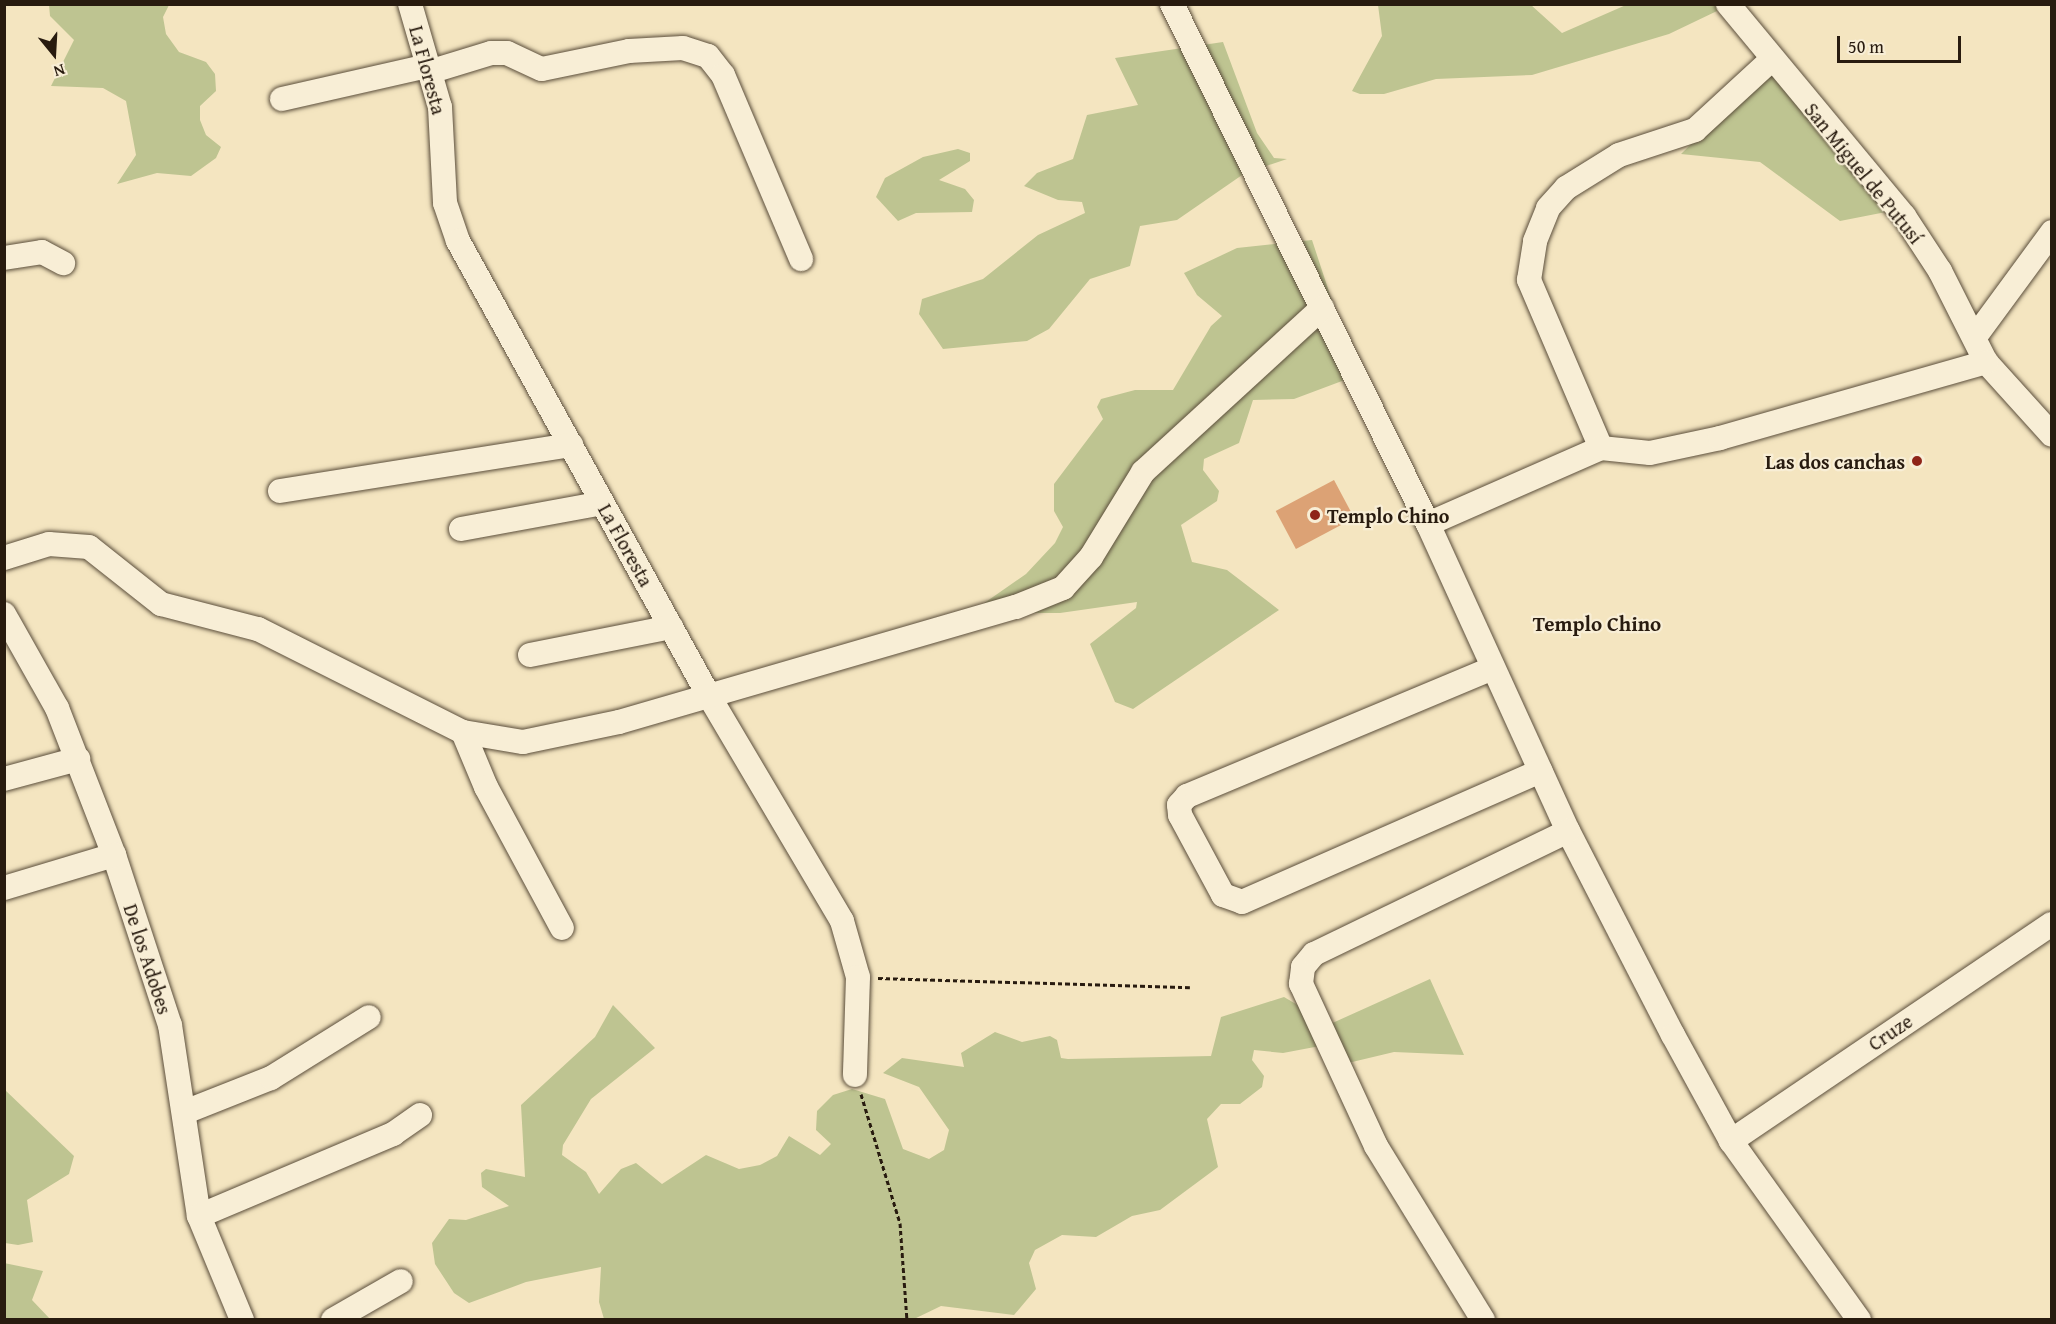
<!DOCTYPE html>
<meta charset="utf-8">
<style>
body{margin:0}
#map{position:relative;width:2056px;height:1324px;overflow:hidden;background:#f4e5c0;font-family:"Gentium Book Plus",serif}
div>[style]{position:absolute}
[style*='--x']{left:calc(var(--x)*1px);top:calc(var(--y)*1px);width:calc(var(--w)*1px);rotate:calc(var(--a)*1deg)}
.green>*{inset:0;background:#bec491}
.building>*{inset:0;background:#dca275;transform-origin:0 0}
.path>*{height:3px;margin-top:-1.5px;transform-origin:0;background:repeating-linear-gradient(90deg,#281b0f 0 4.5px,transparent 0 7.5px)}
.roads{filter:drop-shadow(0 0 2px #5b4e3b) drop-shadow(0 0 2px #5b4e3b)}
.minor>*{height:24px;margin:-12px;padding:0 12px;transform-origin:12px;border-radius:12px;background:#f8eed6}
.dots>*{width:16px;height:16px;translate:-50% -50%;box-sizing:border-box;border:3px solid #f8eed6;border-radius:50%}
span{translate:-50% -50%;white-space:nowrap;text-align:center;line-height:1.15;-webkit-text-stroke:4.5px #f8eed6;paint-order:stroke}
.street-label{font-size:20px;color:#281b0f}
.poi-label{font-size:20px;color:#281b0f;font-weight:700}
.right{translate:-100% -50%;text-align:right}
.left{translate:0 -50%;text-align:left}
.neighbourhood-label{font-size:21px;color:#281b0f;font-weight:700}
.frame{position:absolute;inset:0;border:6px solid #281b0f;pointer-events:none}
.north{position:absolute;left:24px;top:24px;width:60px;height:60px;-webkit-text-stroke:4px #f8eed6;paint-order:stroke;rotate:162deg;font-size:16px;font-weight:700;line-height:24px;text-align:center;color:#281b0f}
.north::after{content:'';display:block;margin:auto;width:21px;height:27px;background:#281b0f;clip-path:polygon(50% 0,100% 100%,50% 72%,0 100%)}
.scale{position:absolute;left:1837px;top:36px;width:124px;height:27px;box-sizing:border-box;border:3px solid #281b0f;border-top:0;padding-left:8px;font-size:18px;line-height:21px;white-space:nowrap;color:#281b0f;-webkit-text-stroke:4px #f8eed6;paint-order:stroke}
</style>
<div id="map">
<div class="green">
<div style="clip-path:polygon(49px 5px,169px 5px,163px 17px,166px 34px,179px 52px,206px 62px,215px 74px,216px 91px,200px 106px,200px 120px,206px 135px,221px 147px,216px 158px,191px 176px,157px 173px,117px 184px,136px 155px,126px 101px,103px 88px,51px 86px,74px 40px,50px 16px)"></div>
<div style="clip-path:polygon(1378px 5px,1531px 5px,1562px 33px,1626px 5px,1717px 4px,1717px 11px,1669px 34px,1532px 75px,1436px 79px,1384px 94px,1360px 94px,1352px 91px,1382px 36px)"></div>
<div style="clip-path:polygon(1223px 42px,1257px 133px,1274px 158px,1287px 159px,1245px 173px,1177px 220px,1140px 226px,1130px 266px,1090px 279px,1049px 329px,1027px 341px,943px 349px,919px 314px,922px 299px,983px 279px,1038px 235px,1085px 213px,1082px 202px,1058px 200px,1024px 186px,1037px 173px,1073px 159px,1087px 115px,1138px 105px,1115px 58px)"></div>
<div style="clip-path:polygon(1777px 59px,1886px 212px,1840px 221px,1760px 162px,1681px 154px)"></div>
<div style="clip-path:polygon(958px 149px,970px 153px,970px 161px,939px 180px,965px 189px,974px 200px,972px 212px,916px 213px,898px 221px,876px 197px,885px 178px,923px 157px)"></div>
<div style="clip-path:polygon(1312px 240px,1338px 319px,1366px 372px,1294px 399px,1253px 400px,1239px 443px,1204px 459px,1203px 470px,1219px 491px,1217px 501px,1181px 525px,1192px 562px,1227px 570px,1279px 610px,1133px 709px,1115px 702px,1090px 644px,1136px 608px,1137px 602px,1060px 613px,970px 613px,1026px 574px,1055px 543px,1063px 527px,1054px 511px,1054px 484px,1103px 419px,1097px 407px,1101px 399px,1135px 390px,1173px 390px,1211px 326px,1222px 316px,1197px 295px,1184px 273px,1237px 248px)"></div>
<div style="clip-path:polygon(1430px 979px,1464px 1055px,1394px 1052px,1348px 1063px,1328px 1025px)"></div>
<div style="clip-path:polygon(1284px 997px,1301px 1007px,1320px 1046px,1283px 1053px,1254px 1050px,1252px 1060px,1264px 1076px,1262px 1087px,1240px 1104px,1221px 1104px,1207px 1119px,1218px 1167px,1160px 1210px,1132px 1216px,1096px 1237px,1062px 1235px,1035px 1250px,1029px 1263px,1036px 1289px,1014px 1315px,941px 1306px,912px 1320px,604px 1319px,599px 1302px,601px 1267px,526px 1282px,469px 1303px,454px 1293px,435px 1264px,432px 1243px,449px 1219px,466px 1220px,509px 1206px,482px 1187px,481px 1173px,486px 1169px,525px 1177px,521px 1105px,595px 1037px,613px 1005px,655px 1048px,591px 1099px,563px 1145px,562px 1155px,586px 1172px,599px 1194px,621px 1169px,636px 1163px,662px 1184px,706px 1155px,739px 1169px,760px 1165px,777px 1156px,789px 1136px,820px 1155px,831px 1144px,816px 1130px,817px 1111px,833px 1095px,852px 1089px,885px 1099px,903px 1149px,929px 1159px,944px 1150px,949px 1130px,919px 1087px,883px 1073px,902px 1058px,964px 1067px,961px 1053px,995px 1032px,1022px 1042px,1050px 1036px,1057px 1040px,1061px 1058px,1068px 1059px,1211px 1056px,1221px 1017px)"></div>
<div style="clip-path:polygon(4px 1089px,74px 1156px,69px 1174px,27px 1200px,33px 1242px,18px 1245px,5px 1243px)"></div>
<div style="clip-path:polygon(4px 1263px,43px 1271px,32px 1300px,50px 1319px,5px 1319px)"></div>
</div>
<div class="building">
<div style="left:1334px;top:480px;width:43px;height:66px;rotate:62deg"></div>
</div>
<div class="path">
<div style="--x:878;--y:978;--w:312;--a:1.7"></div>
<div style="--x:861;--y:1094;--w:135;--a:73.2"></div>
<div style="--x:900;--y:1223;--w:97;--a:85.9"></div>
</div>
<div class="roads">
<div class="minor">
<div style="--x:410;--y:4;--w:107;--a:73.8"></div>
<div style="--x:440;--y:107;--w:96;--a:87"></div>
<div style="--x:445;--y:203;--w:40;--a:71.1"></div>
<div style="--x:458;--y:241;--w:520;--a:61.12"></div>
<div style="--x:709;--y:696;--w:261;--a:59.4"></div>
<div style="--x:842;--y:921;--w:58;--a:74.1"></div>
<div style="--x:858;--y:977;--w:98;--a:91.8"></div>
<div style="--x:1172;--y:4;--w:580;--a:63.79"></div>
<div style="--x:1428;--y:524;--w:337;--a:65.5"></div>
<div style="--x:1568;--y:831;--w:229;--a:62.8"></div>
<div style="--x:1673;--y:1035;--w:121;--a:61.3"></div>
<div style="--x:1731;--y:1141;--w:220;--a:54.4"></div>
<div style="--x:1728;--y:4;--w:276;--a:50.3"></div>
<div style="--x:1904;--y:216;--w:66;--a:56.8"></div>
<div style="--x:1940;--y:271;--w:102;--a:63.2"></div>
<div style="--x:1986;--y:362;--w:98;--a:47.9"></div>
<div style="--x:429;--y:72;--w:65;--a:-17"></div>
<div style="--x:491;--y:53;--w:16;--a:0"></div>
<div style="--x:507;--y:53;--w:38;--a:25"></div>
<div style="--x:542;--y:69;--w:89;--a:-11.7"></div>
<div style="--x:629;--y:51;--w:54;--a:-3.2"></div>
<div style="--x:683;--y:48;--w:26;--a:18"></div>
<div style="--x:708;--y:56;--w:24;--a:52"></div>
<div style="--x:723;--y:75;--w:200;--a:67"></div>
<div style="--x:282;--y:99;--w:149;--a:-12.8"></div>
<div style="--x:4;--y:258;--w:38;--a:-9"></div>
<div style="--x:42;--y:252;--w:24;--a:28"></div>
<div style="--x:1975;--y:337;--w:130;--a:-53.7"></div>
<div style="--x:1601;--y:448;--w:183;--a:-113.2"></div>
<div style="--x:1529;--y:280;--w:39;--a:-81"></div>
<div style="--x:1535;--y:241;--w:35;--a:-68"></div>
<div style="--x:1548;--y:208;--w:27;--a:-48"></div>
<div style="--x:1566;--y:188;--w:62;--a:-31.9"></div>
<div style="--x:1619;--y:155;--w:80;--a:-18.2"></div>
<div style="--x:1695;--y:130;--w:103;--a:-42.6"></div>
<div style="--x:280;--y:491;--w:295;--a:-9"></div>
<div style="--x:1428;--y:524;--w:189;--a:-23.7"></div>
<div style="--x:1601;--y:448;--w:49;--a:5.8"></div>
<div style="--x:1650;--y:453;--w:72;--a:-12.1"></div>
<div style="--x:1720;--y:438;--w:277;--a:-15.9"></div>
<div style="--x:461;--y:529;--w:143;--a:-10.4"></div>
<div style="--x:4;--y:558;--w:47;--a:-17.3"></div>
<div style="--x:49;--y:544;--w:40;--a:4.3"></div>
<div style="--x:89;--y:547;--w:92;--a:38.4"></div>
<div style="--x:161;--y:604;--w:100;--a:14.5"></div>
<div style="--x:258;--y:629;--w:229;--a:26.7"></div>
<div style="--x:463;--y:732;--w:61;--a:9.5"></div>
<div style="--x:523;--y:742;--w:98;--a:-11.8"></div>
<div style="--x:619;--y:722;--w:413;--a:-16.2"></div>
<div style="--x:1016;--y:607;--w:51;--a:-22"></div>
<div style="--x:1063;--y:588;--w:42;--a:-47.9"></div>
<div style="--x:1091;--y:557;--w:100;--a:-58.5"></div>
<div style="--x:1143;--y:472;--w:243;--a:-42.5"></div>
<div style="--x:4;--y:614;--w:108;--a:60.6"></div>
<div style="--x:57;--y:708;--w:158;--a:68.8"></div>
<div style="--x:114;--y:855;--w:179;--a:71.8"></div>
<div style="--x:170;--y:1025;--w:193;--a:81.4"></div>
<div style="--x:199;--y:1216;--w:113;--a:67.5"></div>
<div style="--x:530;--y:655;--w:144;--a:-11.2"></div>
<div style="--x:1493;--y:668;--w:332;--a:157.3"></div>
<div style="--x:1187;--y:796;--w:12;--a:132"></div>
<div style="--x:1179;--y:805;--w:10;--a:84"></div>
<div style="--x:1180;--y:815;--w:91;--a:61.7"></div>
<div style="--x:1223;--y:895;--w:20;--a:20"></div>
<div style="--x:1242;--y:902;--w:326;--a:-23.7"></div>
<div style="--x:463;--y:732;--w:60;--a:67.3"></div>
<div style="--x:486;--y:787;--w:160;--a:61.7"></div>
<div style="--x:4;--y:779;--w:77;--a:-15.1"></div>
<div style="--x:4;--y:888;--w:115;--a:-16.7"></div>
<div style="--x:185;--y:1112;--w:92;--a:-21.6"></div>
<div style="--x:271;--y:1078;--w:115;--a:-31.9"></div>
<div style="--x:1731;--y:1141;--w:387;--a:-34.1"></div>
<div style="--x:199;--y:1216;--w:211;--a:-22.9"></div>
<div style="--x:393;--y:1134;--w:33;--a:-35"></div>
<div style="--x:333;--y:1320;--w:78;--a:-29.8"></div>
<div style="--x:1483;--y:1320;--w:204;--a:-121.6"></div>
<div style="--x:1376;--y:1146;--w:179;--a:-114.8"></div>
<div style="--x:1301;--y:984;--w:17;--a:-83"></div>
<div style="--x:1303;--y:967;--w:17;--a:-50"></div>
<div style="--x:1314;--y:954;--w:282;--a:-25.8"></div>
</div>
</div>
<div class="dots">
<div style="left:1917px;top:461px;background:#8f2418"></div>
<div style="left:1315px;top:515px;background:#8f2418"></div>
</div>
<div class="street-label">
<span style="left:428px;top:70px;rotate:75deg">La Floresta</span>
<span style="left:1864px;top:173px;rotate:51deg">San Miguel de Putusí</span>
<span style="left:626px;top:545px;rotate:61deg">La Floresta</span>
<span style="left:148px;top:959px;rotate:72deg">De los Adobes</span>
<span style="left:1890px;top:1032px;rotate:-34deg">Cruze</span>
</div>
<div class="poi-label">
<span class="right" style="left:1905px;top:461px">Las dos canchas</span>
<span class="left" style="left:1327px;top:515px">Templo Chino</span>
</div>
<div class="neighbourhood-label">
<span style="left:1597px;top:624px">Templo Chino</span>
</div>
<div class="frame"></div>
<div class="north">N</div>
<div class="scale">50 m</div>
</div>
